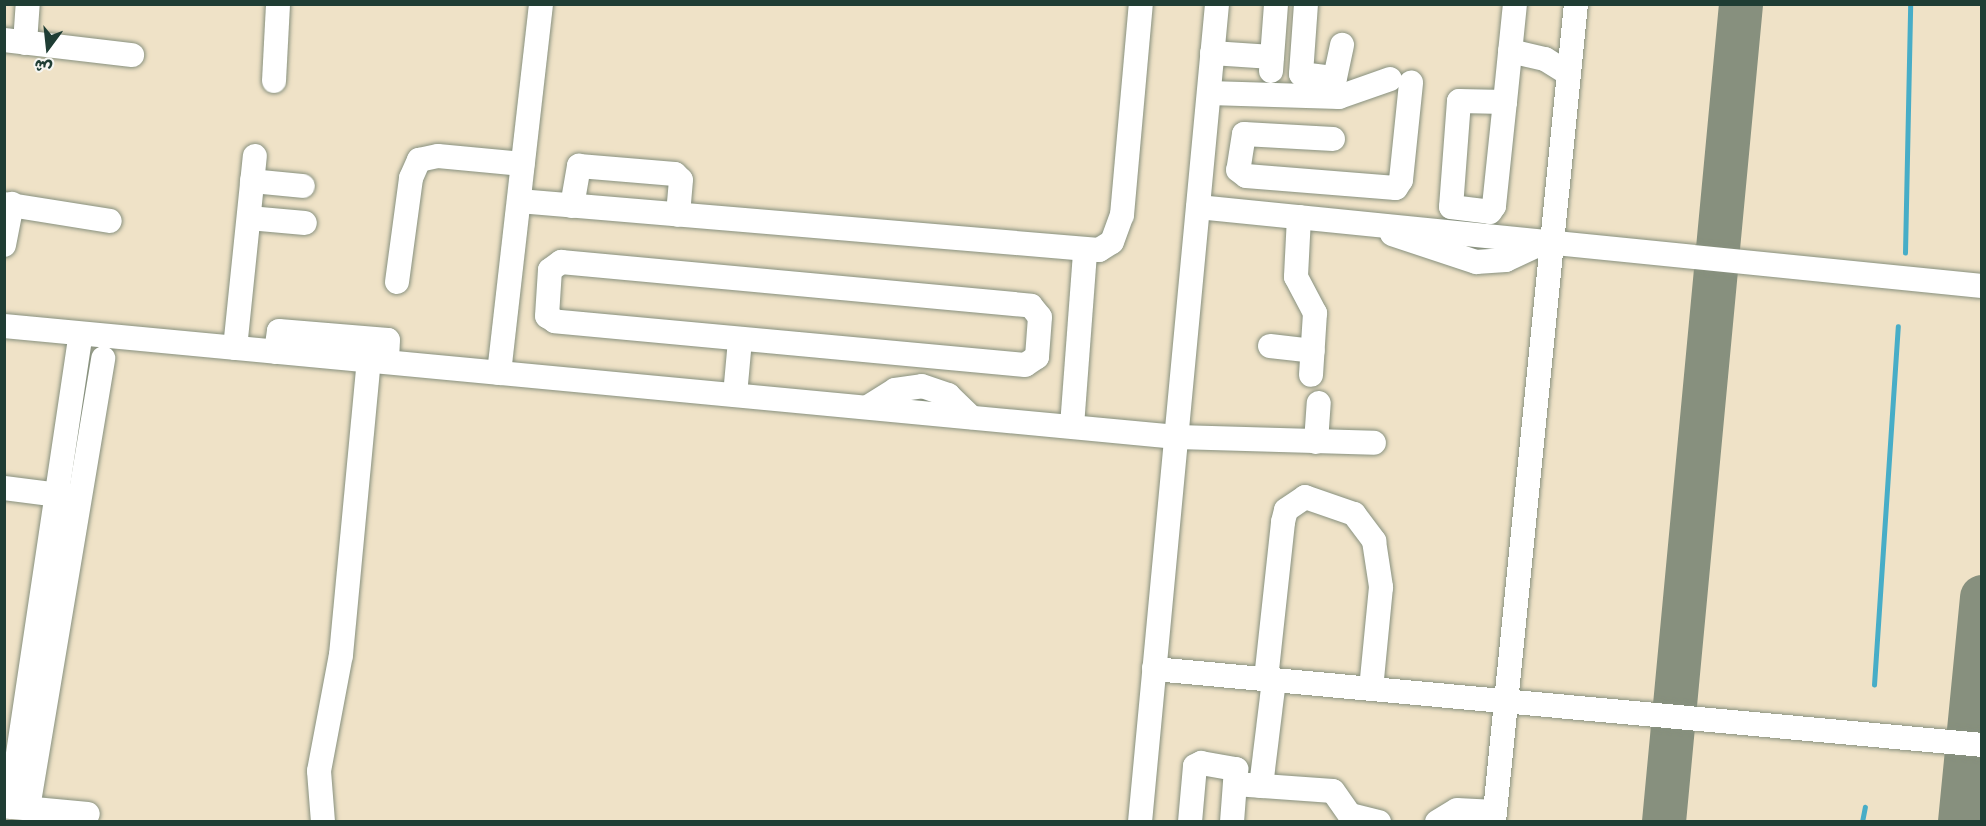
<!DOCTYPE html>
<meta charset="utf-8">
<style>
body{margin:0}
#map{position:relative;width:1986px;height:826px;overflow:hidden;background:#efe2c7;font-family:"Balsamiq Sans","Playpen Sans Arabic",sans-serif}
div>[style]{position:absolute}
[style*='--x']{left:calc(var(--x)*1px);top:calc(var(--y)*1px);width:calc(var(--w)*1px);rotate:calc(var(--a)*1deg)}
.stream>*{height:4.5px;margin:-2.25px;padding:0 2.25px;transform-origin:2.25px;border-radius:2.25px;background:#47adc7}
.taxiway>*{height:44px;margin:-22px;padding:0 22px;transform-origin:22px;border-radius:22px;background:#87907e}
.roads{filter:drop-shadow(0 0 2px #87907e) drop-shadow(0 0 2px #87907e)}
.minor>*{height:24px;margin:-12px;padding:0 12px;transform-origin:12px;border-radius:12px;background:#fff}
span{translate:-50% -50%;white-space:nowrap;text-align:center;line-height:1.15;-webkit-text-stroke:6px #f6f6f2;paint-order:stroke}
.frame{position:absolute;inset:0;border:6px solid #1f3d34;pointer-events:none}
.north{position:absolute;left:18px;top:18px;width:60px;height:60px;-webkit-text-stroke:4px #f6f6f2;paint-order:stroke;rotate:195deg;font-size:16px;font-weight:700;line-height:24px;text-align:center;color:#1f3d34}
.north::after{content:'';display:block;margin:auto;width:21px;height:27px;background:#1f3d34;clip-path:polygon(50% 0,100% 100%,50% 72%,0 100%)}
</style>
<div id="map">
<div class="stream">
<div style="--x:1905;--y:253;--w:249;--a:-88.8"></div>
<div style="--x:1874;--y:685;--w:359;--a:-86.2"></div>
<div style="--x:1862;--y:822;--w:15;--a:-79"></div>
</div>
<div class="taxiway">
<div style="--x:1664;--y:822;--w:822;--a:-84.62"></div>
<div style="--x:1960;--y:822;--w:226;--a:-84.4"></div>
</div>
<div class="roads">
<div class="minor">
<div style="--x:1306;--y:4;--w:70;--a:94.1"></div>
<div style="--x:1301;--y:74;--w:34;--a:7"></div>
<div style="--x:1335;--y:78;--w:34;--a:-78"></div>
<div style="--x:4;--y:40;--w:129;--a:6.7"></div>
<div style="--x:25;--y:43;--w:39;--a:-86"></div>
<div style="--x:1510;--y:51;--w:36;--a:13"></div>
<div style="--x:1545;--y:59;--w:28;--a:32"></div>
<div style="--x:1212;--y:53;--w:60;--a:3.8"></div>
<div style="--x:1271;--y:71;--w:67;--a:-85.7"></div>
<div style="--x:274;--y:81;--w:77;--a:-87"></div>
<div style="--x:1209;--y:93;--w:130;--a:1.8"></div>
<div style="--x:1339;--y:97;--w:54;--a:-19.4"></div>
<div style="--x:1505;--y:102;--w:46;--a:-178.8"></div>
<div style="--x:1459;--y:101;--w:106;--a:94.3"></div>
<div style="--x:1451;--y:207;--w:39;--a:7"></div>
<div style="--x:1490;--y:212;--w:7;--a:-56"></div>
<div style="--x:1494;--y:206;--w:105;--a:-84"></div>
<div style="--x:1505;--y:102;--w:99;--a:-84.2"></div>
<div style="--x:1333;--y:139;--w:89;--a:-176.8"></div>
<div style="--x:1244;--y:134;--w:36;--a:99"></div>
<div style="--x:1238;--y:170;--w:10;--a:37"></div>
<div style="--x:1246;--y:176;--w:150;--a:4.6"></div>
<div style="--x:1396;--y:188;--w:9;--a:-58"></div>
<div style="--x:1401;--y:180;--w:98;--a:-84.1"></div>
<div style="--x:252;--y:181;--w:51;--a:5.6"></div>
<div style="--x:519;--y:201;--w:582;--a:4.83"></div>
<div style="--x:1099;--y:250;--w:15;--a:-32"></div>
<div style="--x:1112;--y:242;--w:29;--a:-70"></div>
<div style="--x:1122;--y:215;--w:212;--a:-84.9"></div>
<div style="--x:4;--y:204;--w:107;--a:9.1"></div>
<div style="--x:572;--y:206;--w:41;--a:-80.1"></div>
<div style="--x:579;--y:166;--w:96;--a:4.8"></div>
<div style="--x:675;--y:174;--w:8;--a:45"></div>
<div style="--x:681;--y:180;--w:35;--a:95"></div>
<div style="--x:1198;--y:207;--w:788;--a:5.75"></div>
<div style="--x:1299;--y:217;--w:60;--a:92.9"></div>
<div style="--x:1296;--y:277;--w:41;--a:62.2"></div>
<div style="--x:1315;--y:313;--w:62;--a:93.7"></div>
<div style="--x:249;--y:218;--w:56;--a:5.1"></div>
<div style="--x:1392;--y:234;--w:89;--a:18.4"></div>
<div style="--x:1476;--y:262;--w:30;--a:-4"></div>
<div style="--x:1506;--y:260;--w:42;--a:-25.3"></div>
<div style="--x:4;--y:245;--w:42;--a:-79"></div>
<div style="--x:561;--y:262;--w:472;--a:5.3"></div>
<div style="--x:1031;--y:306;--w:14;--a:51"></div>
<div style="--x:1040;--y:317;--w:40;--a:94.3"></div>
<div style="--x:1037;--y:357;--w:14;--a:146"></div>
<div style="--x:1025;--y:365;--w:472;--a:-174.7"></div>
<div style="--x:555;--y:321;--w:9;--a:-148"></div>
<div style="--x:547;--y:316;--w:46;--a:-86.3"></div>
<div style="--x:550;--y:270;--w:14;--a:-36"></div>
<div style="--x:397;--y:282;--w:105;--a:-82.3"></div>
<div style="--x:411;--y:178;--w:20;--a:-66"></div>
<div style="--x:419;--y:160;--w:19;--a:-12"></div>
<div style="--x:438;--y:156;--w:85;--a:5.4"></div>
<div style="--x:4;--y:326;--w:1178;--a:5.41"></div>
<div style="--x:1177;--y:437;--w:197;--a:1.7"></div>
<div style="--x:1270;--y:346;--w:43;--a:6.6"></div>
<div style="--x:235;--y:348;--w:193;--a:-84.1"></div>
<div style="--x:276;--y:352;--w:21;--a:-82"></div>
<div style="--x:279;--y:331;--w:109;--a:4.7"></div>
<div style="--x:388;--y:340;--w:22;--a:93"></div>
<div style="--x:499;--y:373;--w:371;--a:-83.5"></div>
<div style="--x:735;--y:395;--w:55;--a:-84.8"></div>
<div style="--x:868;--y:407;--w:32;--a:-32"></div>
<div style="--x:895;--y:390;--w:27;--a:-8"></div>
<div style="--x:922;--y:386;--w:28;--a:19"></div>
<div style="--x:948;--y:395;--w:32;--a:44"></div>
<div style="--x:1072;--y:426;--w:174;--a:-85.7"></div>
<div style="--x:1316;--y:442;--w:39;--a:-86"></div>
<div style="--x:4;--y:488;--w:71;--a:7.3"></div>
<div style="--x:1154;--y:669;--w:831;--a:5.24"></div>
<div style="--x:1266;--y:679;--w:158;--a:-83.8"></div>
<div style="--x:1283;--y:522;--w:12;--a:-76"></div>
<div style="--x:1286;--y:510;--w:23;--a:-34"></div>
<div style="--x:1305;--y:497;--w:52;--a:19.1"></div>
<div style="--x:1354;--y:514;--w:34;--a:53"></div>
<div style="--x:1374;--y:541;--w:47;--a:81.3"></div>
<div style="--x:1381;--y:587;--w:102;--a:95.6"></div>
<div style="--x:1235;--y:784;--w:98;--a:4.1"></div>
<div style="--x:1333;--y:791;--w:29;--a:55"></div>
<div style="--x:1350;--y:815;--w:30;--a:14"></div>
<div style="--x:1261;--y:786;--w:107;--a:-83"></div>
<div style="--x:10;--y:807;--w:478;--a:-81.5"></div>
<div style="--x:13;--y:807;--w:75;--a:5.3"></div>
<div style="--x:28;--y:808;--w:456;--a:-80.5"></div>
<div style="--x:323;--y:822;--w:51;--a:-94.5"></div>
<div style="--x:319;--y:771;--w:118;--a:-79.3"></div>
<div style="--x:341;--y:655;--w:295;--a:-84.6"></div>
<div style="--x:1140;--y:822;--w:822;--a:-84.62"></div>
<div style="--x:1190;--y:822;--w:56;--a:-84.9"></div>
<div style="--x:1195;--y:766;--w:7;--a:-27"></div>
<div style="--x:1201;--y:763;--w:36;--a:10"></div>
<div style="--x:1236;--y:769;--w:53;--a:94.3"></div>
<div style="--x:1437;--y:822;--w:23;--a:-31"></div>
<div style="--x:1457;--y:810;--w:38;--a:3"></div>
<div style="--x:1494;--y:822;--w:822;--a:-84.28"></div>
</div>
</div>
<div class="frame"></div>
<div class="north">ش</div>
</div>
